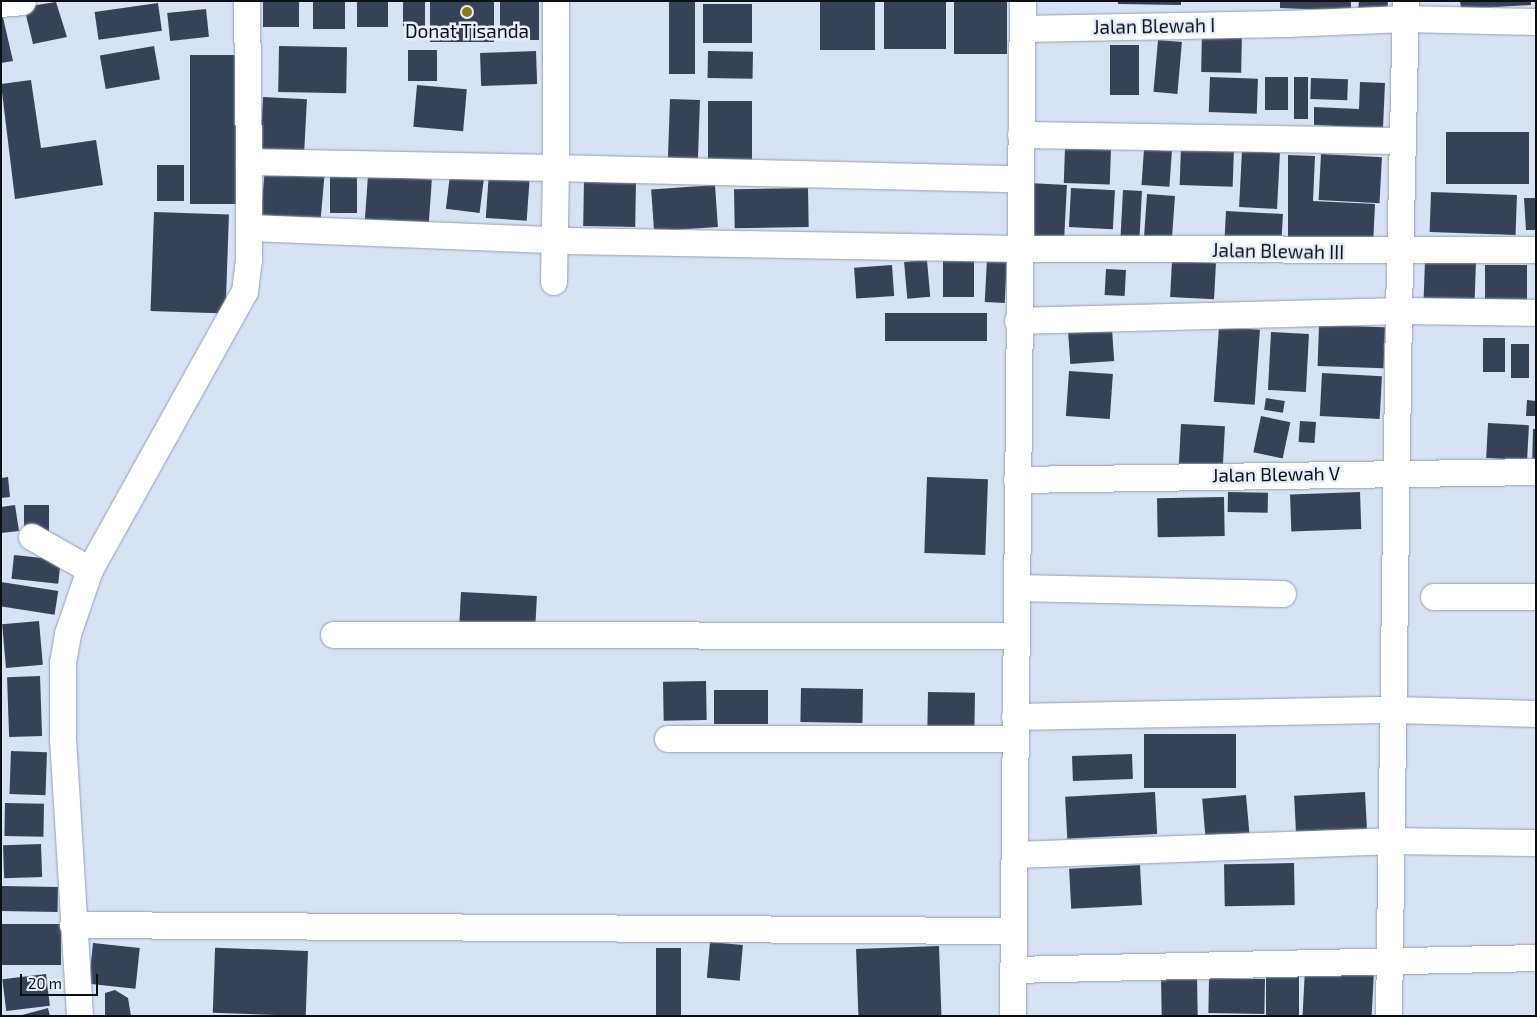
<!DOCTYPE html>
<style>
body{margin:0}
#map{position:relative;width:1537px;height:1017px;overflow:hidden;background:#d8e2f5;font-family:"Exo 2",sans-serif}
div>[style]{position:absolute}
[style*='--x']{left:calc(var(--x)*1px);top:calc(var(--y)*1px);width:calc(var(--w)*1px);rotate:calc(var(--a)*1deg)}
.building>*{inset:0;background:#364258;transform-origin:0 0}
.roads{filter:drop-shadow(0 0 1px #969fb1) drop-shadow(0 0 1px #969fb1)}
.minor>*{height:26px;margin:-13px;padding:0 13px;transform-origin:13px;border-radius:13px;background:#fff}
.tertiary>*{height:28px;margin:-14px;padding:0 14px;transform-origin:14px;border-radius:14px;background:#fff}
.dots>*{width:14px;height:14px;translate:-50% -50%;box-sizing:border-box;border:2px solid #e7effe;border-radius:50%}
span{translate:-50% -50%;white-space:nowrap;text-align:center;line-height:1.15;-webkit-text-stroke:5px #e7effe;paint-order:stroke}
.street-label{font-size:19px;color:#0c0f15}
.poi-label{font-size:19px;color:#0c0f15}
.frame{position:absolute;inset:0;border:2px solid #0c0f15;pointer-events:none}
.scale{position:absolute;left:20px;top:974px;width:78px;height:22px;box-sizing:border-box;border:2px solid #0c0f15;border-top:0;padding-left:6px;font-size:15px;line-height:18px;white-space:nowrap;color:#0c0f15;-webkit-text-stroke:4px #e7effe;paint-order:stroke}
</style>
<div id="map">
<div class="building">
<div style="left:263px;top:1px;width:36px;height:26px"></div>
<div style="left:313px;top:1px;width:32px;height:28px"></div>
<div style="left:357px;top:1px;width:31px;height:26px"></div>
<div style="left:403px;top:1px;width:22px;height:25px"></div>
<div style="left:430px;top:1px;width:64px;height:41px"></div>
<div style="left:500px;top:1px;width:39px;height:39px"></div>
<div style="left:669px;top:1px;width:26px;height:73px"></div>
<div style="left:820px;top:1px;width:55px;height:49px"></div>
<div style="left:884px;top:1px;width:62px;height:48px"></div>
<div style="left:954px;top:1px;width:53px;height:53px"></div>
<div style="clip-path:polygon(1118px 1px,1181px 1px,1181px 5px,1118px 4px)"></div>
<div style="clip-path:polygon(1280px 1px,1351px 1px,1351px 11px,1280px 8px)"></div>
<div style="clip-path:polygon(1359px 1px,1388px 1px,1387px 13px,1358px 10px)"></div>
<div style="clip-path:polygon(1460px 1px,1531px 1px,1531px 5px,1461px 9px)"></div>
<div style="clip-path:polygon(56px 2px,67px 37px,33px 44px,24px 7px)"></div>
<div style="left:158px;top:3px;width:28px;height:64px;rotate:82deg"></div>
<div style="left:703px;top:4px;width:49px;height:39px"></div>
<div style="clip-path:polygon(1px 9px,13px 61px,1px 63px)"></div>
<div style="left:206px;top:9px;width:28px;height:39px;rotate:84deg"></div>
<div style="left:1202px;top:28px;width:40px;height:44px;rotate:1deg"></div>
<div style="left:1158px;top:40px;width:24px;height:52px;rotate:5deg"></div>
<div style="left:1110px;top:45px;width:29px;height:50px"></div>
<div style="left:154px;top:46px;width:34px;height:55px;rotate:80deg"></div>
<div style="left:279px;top:46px;width:68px;height:46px;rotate:1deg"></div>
<div style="left:408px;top:50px;width:29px;height:31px"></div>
<div style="left:536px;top:51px;width:33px;height:56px;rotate:88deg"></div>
<div style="left:708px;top:51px;width:45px;height:27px;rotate:1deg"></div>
<div style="left:190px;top:55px;width:46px;height:149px"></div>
<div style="left:1210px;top:77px;width:48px;height:35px;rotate:2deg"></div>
<div style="left:1265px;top:77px;width:23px;height:33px"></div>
<div style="left:1294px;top:77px;width:14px;height:42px"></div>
<div style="left:1311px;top:78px;width:37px;height:21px;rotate:2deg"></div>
<div style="clip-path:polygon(31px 80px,41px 148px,96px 140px,103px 185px,15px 199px,1px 84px)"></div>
<div style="clip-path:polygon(1360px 82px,1385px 83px,1383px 128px,1314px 125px,1314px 107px,1359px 109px)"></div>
<div style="left:417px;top:85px;width:50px;height:42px;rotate:5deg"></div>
<div style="left:263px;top:97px;width:44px;height:58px;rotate:3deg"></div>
<div style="left:670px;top:99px;width:30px;height:62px;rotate:2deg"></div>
<div style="left:708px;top:101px;width:44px;height:64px"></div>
<div style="left:1446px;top:132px;width:83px;height:52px"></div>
<div style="left:1181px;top:147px;width:53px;height:38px;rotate:2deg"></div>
<div style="left:1065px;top:148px;width:46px;height:35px;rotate:2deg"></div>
<div style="left:1144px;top:149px;width:28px;height:36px;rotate:4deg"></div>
<div style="left:1242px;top:151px;width:38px;height:56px;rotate:3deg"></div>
<div style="left:1321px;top:154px;width:61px;height:46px;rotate:3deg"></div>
<div style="clip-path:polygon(1288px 155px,1315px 156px,1313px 201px,1375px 204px,1373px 246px,1288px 242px)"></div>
<div style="left:157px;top:165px;width:27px;height:36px"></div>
<div style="left:265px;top:167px;width:60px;height:49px;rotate:5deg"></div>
<div style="left:489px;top:172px;width:41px;height:46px;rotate:4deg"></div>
<div style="left:330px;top:175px;width:27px;height:38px"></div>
<div style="left:368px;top:175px;width:64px;height:49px;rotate:4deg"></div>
<div style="left:450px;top:175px;width:34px;height:34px;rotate:7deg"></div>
<div style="left:584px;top:180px;width:52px;height:46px;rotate:1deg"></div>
<div style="left:1029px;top:183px;width:38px;height:53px;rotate:3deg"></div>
<div style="left:715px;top:185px;width:42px;height:64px;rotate:86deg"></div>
<div style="left:808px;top:188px;width:39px;height:74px;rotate:89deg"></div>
<div style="left:1071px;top:188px;width:44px;height:39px;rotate:3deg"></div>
<div style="left:1123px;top:190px;width:19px;height:46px;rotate:3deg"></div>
<div style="left:1431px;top:192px;width:86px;height:40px;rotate:2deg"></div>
<div style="left:1147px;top:194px;width:28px;height:49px;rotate:4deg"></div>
<div style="clip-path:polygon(1524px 198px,1536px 198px,1536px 230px,1526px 230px)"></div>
<div style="left:1226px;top:211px;width:57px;height:35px;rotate:3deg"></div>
<div style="left:154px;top:212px;width:75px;height:99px;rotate:2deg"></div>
<div style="left:943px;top:255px;width:31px;height:42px"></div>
<div style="left:987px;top:259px;width:20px;height:43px;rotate:3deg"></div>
<div style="left:927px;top:260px;width:37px;height:23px;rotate:85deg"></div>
<div style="left:1425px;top:260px;width:51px;height:41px;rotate:2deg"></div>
<div style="left:1172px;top:261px;width:44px;height:36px;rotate:3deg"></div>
<div style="left:892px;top:265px;width:31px;height:38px;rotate:86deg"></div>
<div style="left:1485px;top:265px;width:42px;height:35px"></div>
<div style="left:1106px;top:269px;width:20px;height:26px;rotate:3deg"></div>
<div style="left:987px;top:313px;width:28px;height:102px;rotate:90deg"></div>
<div style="left:1319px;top:325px;width:66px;height:41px;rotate:2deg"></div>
<div style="left:1219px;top:327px;width:41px;height:75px;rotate:4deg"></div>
<div style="left:1112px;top:329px;width:32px;height:44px;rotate:86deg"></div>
<div style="left:1271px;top:332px;width:38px;height:58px;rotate:3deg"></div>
<div style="left:1483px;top:338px;width:22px;height:34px"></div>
<div style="left:1511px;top:344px;width:18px;height:34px"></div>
<div style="left:1069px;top:371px;width:44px;height:45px;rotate:4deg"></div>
<div style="left:1322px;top:373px;width:60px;height:43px;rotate:3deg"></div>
<div style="left:1266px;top:398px;width:19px;height:12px;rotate:9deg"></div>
<div style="clip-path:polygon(1527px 400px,1536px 401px,1536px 416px,1526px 416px)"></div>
<div style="left:1261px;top:416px;width:30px;height:37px;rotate:12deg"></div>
<div style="left:1300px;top:421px;width:16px;height:21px;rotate:4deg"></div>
<div style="left:1488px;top:423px;width:41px;height:35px;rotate:3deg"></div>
<div style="left:1181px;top:424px;width:44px;height:42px;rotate:3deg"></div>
<div style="clip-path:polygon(1533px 429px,1536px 429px,1536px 467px,1532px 467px)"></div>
<div style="clip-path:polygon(8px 477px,10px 497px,1px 498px,1px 478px)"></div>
<div style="left:927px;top:477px;width:61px;height:76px;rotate:2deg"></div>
<div style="left:1228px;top:492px;width:40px;height:20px;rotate:1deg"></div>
<div style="left:1360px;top:492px;width:37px;height:70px;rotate:88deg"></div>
<div style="left:1224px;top:497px;width:39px;height:67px;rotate:89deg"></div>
<div style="clip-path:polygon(15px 505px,19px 531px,1px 533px,1px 507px)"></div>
<div style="left:24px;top:505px;width:25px;height:30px"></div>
<div style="left:14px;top:555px;width:47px;height:24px;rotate:6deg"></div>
<div style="left:1px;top:582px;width:58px;height:24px;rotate:9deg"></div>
<div style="left:461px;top:592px;width:76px;height:37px;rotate:3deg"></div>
<div style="left:39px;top:621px;width:44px;height:37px;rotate:85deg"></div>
<div style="left:40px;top:676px;width:60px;height:33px;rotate:88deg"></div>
<div style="left:706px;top:681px;width:39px;height:43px;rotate:89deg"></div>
<div style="left:801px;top:688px;width:62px;height:34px;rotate:1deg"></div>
<div style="left:768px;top:690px;width:34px;height:54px;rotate:90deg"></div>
<div style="left:928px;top:692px;width:47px;height:35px;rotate:1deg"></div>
<div style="left:1144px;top:734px;width:92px;height:54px"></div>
<div style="left:11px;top:751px;width:36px;height:43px;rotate:2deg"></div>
<div style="left:1132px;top:754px;width:25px;height:60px;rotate:88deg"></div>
<div style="left:1155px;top:792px;width:42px;height:90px;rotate:87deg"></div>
<div style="left:1365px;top:792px;width:42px;height:71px;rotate:87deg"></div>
<div style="left:1246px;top:795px;width:38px;height:44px;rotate:85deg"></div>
<div style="left:5px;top:803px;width:39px;height:33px;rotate:1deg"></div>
<div style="left:41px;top:844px;width:33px;height:38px;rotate:88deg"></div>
<div style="left:1294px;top:863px;width:42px;height:70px;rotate:89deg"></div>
<div style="left:1140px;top:865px;width:40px;height:71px;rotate:87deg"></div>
<div style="left:1px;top:886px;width:57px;height:25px;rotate:1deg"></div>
<div style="left:2px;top:924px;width:59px;height:41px"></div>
<div style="left:710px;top:942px;width:33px;height:36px;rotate:5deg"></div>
<div style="left:93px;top:943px;width:47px;height:41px;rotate:6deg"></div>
<div style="left:939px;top:946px;width:70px;height:83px;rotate:88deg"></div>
<div style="left:656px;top:948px;width:25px;height:68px"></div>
<div style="left:308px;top:951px;width:65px;height:93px;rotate:92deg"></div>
<div style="left:1266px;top:968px;width:33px;height:48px"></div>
<div style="left:1305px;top:969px;width:69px;height:47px;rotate:3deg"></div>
<div style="left:46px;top:974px;width:32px;height:44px;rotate:83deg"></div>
<div style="left:1197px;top:975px;width:40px;height:36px;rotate:89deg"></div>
<div style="left:1209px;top:978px;width:56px;height:35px;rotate:1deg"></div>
<div style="clip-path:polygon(115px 990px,128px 998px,131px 1016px,105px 1016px,105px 993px)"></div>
<div style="clip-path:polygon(48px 1008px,50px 1016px,22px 1016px,22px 1015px)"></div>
</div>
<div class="roads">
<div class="minor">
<div style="--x:247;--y:1;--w:161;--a:89.3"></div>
<div style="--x:249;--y:162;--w:307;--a:1.1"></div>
<div style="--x:556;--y:168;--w:167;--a:-90"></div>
<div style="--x:1287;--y:24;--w:118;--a:-2.4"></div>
<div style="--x:1405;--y:19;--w:131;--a:1.3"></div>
<div style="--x:1023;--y:29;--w:262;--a:-1.1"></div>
<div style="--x:1021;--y:135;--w:379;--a:0.9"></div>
<div style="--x:250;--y:228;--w:317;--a:2.3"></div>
<div style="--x:567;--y:241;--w:453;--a:1"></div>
<div style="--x:1020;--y:249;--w:516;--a:0.11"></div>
<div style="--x:554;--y:282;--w:114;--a:-89"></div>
<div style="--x:556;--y:168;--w:465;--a:1.4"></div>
<div style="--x:1018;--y:321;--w:381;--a:-1.5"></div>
<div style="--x:1399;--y:311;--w:310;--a:-88.7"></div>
<div style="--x:1017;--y:480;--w:519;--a:-0.88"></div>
<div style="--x:32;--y:537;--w:67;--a:29.6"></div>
<div style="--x:1018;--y:588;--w:265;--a:1.3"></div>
<div style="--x:1434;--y:597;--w:102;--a:0"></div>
<div style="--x:334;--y:635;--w:681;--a:0.08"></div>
<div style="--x:1015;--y:717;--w:379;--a:-1.1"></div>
<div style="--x:1394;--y:710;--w:142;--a:1.6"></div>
<div style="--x:668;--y:739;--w:348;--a:0"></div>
<div style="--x:1015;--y:855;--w:374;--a:-2.1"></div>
<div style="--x:1389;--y:841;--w:147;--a:0.8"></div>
<div style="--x:73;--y:925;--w:941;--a:0.37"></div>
<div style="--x:1013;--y:970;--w:523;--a:-1.31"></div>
<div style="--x:80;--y:1016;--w:278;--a:-93.5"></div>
<div style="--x:63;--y:739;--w:76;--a:-90"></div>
<div style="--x:63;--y:663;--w:29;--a:-80"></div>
<div style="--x:68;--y:634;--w:68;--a:-71"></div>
<div style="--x:90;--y:570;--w:318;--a:-60.9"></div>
<div style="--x:245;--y:292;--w:31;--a:-83"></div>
<div style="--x:249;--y:261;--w:99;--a:-90"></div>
<div style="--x:1013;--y:1016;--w:1015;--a:-89.44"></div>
<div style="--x:1389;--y:1016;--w:705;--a:-89.19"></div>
<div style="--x:1399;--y:311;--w:137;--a:0.8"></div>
</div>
<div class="tertiary">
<div style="--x:1;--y:3;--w:21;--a:-5"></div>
</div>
</div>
<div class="dots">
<div style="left:467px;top:12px;background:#8b781c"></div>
</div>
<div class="street-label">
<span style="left:1154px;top:26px;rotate:-1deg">Jalan Blewah I</span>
<span style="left:1278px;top:251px;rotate:1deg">Jalan Blewah III</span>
<span style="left:1276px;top:474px;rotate:-1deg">Jalan Blewah V</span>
</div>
<div class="poi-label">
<span style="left:467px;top:31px">Donat Tisanda</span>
</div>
<div class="frame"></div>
<div class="scale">20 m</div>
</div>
